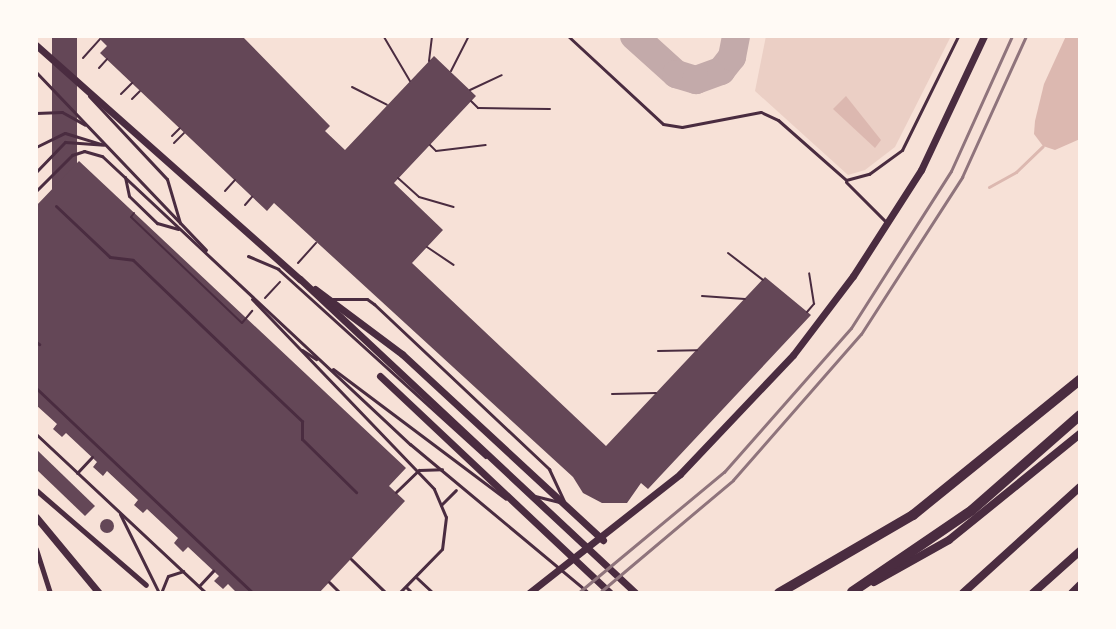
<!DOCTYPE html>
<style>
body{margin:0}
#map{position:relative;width:1116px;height:629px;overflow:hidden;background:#f7e1d7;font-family:"Nunito Sans",sans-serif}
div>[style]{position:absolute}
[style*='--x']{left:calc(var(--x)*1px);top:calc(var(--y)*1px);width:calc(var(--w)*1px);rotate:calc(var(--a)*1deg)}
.green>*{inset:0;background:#ebcfc5}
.water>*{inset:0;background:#dcb8b0}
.stream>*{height:3px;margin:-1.5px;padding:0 1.5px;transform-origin:1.5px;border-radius:1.5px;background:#dcb8b0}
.taxiway>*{height:28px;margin:-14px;padding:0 14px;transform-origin:14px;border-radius:14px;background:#c3aaaa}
.building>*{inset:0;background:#644757;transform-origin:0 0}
.round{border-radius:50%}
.path>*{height:2px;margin:-1px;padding:0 1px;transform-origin:1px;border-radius:1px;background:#4a2c40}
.service>*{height:3px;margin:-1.5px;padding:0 1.5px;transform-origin:1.5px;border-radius:1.5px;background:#4a2c40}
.minor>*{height:5px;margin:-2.5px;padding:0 2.5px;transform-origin:2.5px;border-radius:2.5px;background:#4a2c40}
.tertiary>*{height:7px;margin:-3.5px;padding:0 3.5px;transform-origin:3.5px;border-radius:3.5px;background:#4a2c40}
.primary>*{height:8px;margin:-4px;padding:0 4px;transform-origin:4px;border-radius:4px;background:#4a2c40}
.motorway>*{height:10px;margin:-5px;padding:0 5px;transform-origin:5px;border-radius:5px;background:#4a2c40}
.rail>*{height:3px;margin:-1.5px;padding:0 1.5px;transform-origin:1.5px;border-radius:1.5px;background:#8f747c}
span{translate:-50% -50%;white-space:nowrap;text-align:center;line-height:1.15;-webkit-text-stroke:6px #fffaf5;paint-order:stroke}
.frame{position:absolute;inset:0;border:38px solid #fffaf5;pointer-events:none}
</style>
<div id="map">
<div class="green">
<div style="clip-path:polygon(766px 36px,951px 36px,895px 147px,865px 170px,848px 175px,755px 91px)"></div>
</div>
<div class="water">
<div style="clip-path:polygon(1066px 36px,1080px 36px,1080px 139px,1055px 150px,1043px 146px,1034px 134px,1035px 121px,1044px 84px)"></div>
<div style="clip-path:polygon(846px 96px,881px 140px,875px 148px,833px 109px)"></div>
</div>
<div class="stream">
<div style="--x:989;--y:187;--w:31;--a:-29"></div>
<div style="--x:1016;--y:172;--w:37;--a:-44"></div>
</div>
<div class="taxiway">
<div style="--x:634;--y:36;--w:57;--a:42.1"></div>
<div style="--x:676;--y:74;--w:21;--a:17"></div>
<div style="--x:696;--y:80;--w:27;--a:-20"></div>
<div style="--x:721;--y:71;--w:18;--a:-52"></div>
<div style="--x:732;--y:57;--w:21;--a:-79"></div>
</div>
<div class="building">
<div style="left:52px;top:36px;width:25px;height:270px"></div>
<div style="clip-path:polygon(97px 36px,242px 36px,330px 126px,325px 131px,345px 150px,434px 56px,476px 96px,394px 183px,443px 230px,412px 263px,606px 446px,765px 277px,811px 315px,648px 489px,641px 483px,627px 503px,602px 503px,583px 493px,573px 477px,274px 203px,267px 211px,100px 53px,107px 46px)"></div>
<div style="clip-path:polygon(79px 161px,406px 468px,389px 486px,405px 501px,319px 593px,237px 593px,228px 584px,223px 589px,214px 581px,219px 576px,188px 547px,183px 552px,174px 543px,178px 538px,147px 509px,143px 513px,134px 505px,138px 500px,107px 471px,103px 476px,93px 467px,97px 462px,66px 433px,62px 437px,53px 429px,57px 424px,36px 405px,36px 206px)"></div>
<div style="clip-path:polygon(36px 449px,95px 506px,85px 516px,36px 469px)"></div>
<div class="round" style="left:100px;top:519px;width:14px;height:14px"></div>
</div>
<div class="path">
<div style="--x:384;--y:37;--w:51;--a:59.4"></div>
<div style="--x:83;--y:58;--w:25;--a:-48"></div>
<div style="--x:429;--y:61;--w:25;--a:-83"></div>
<div style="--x:99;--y:68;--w:12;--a:-48"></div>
<div style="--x:451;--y:71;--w:39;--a:-63"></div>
<div style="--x:352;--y:87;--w:39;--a:27"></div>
<div style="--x:470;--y:90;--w:35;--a:-25"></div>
<div style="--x:121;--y:94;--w:16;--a:-45"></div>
<div style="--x:132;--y:99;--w:11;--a:-45"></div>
<div style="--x:471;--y:101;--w:10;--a:45"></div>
<div style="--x:478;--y:108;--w:72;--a:0.8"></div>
<div style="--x:172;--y:136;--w:11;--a:-45"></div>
<div style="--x:174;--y:143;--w:14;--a:-45"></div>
<div style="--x:430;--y:145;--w:8;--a:45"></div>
<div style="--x:436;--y:151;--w:50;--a:-6.8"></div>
<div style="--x:398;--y:178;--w:28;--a:42"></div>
<div style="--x:419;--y:197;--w:36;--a:16"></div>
<div style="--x:225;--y:191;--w:15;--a:-48"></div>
<div style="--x:245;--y:205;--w:11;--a:-49"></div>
<div style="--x:134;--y:213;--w:5;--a:127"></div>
<div style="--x:131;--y:217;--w:153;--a:43.7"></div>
<div style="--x:242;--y:323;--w:16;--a:-50"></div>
<div style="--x:427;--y:247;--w:32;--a:34"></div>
<div style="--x:728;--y:253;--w:44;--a:37.6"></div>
<div style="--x:298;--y:263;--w:27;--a:-48"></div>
<div style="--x:702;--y:296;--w:43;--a:4"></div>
<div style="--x:265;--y:298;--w:22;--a:-47"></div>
<div style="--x:807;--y:312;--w:11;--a:-49"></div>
<div style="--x:814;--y:304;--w:31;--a:-99"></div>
<div style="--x:658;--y:351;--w:39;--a:-1"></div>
<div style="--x:612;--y:394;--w:44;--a:-1.3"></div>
</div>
<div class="service">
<div style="--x:568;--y:36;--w:129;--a:42.8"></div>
<div style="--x:663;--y:124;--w:19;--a:9"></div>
<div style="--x:682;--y:127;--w:80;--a:-10.8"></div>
<div style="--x:761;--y:112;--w:19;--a:25"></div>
<div style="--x:778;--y:120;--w:91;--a:41.4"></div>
<div style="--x:846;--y:180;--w:24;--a:-15"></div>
<div style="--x:869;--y:174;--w:41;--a:-36"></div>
<div style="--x:902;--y:150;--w:127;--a:-63.8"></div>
<div style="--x:36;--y:72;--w:246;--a:46.3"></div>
<div style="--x:89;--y:96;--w:114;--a:46.8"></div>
<div style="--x:167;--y:179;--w:46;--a:73.5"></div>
<div style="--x:36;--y:113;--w:26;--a:-2"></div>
<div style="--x:62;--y:112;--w:26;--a:29"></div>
<div style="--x:36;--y:147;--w:32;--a:-26"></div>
<div style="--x:65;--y:133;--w:38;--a:17"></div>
<div style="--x:36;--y:172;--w:42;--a:-46"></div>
<div style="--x:65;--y:142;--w:39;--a:4"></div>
<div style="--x:125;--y:177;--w:19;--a:78"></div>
<div style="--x:129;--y:196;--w:39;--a:44"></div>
<div style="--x:157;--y:223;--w:22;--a:16"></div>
<div style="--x:846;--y:182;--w:55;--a:45"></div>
<div style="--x:36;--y:191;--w:51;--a:-45"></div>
<div style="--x:72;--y:155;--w:13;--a:-18"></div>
<div style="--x:84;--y:151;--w:19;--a:16"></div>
<div style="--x:102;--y:156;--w:422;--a:43.1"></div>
<div style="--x:410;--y:444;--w:233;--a:39.8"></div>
<div style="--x:56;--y:206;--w:74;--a:43.4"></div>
<div style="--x:110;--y:257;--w:23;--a:7"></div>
<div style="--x:133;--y:260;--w:129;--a:43.7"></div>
<div style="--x:226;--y:349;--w:105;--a:43.5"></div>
<div style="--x:302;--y:421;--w:18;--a:90"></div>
<div style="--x:302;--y:439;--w:76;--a:44.5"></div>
<div style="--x:248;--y:256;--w:33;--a:23"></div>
<div style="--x:278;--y:269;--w:280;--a:42.2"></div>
<div style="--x:252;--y:299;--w:263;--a:46.2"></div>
<div style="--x:434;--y:489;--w:30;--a:67"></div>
<div style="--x:446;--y:517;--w:32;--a:97"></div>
<div style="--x:442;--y:549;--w:62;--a:134.3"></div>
<div style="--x:332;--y:299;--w:35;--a:0"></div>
<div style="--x:367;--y:299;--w:9;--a:36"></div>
<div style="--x:374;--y:304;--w:241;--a:43.3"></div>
<div style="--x:549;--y:469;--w:35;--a:65"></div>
<div style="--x:36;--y:342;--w:4;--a:34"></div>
<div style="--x:302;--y:350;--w:17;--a:33"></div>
<div style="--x:333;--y:369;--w:216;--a:36.9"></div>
<div style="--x:36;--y:388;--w:299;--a:43.4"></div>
<div style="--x:36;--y:434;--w:233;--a:43.1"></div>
<div style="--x:77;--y:473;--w:22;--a:-47"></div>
<div style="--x:396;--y:492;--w:32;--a:-44"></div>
<div style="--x:419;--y:470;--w:23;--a:-2"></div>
<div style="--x:535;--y:496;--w:25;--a:14"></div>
<div style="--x:441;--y:505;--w:21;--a:-45"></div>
<div style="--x:120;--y:514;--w:88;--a:63.7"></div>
<div style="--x:351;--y:559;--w:49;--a:44.2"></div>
<div style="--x:417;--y:578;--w:22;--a:43"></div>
<div style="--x:329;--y:582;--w:16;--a:45"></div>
<div style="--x:199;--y:586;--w:21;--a:-47"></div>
<div style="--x:406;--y:587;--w:8;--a:45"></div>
<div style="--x:161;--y:593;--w:18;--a:-68"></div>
<div style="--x:168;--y:576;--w:16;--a:-18"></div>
</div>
<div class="minor">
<div style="--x:36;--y:490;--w:145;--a:40.8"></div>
<div style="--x:36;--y:549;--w:46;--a:72.3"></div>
</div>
<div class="tertiary">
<div style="--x:36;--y:45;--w:353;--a:41.6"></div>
<div style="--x:300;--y:279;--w:460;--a:43.1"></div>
<div style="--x:315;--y:289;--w:109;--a:36.8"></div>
<div style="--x:402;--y:354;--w:274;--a:42.8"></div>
<div style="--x:380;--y:376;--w:316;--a:43.3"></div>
<div style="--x:36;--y:517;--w:99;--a:50.3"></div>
<div style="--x:529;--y:593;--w:192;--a:-38.2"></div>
<div style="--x:680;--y:474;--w:164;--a:-46.5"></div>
<div style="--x:793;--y:355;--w:99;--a:-52.8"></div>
<div style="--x:853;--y:276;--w:126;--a:-57.3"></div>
<div style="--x:921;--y:170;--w:148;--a:-64.8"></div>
</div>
<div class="primary">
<div style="--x:874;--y:582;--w:86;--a:-29.2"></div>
<div style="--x:949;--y:540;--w:169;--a:-39"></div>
<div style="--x:963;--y:593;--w:158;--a:-42.2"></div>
<div style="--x:1033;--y:593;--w:63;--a:-41.8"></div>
<div style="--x:1072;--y:593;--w:11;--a:-45"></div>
</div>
<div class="motorway">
<div style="--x:852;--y:592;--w:145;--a:-34.3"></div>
<div style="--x:972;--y:510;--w:144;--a:-41.3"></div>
<div style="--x:779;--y:593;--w:155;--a:-30.2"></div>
<div style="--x:913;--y:515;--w:215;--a:-39"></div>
</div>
<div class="rail">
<div style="--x:578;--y:593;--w:190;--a:-39.7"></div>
<div style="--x:724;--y:472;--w:192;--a:-48.6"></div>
<div style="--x:851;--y:328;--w:186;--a:-57.5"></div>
<div style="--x:951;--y:171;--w:148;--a:-65.7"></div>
<div style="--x:599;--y:593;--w:175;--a:-40.1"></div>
<div style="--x:733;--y:480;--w:194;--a:-48.8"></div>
<div style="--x:861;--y:334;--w:187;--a:-57.2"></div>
<div style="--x:962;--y:177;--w:155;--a:-65.6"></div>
</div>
<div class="frame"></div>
</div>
